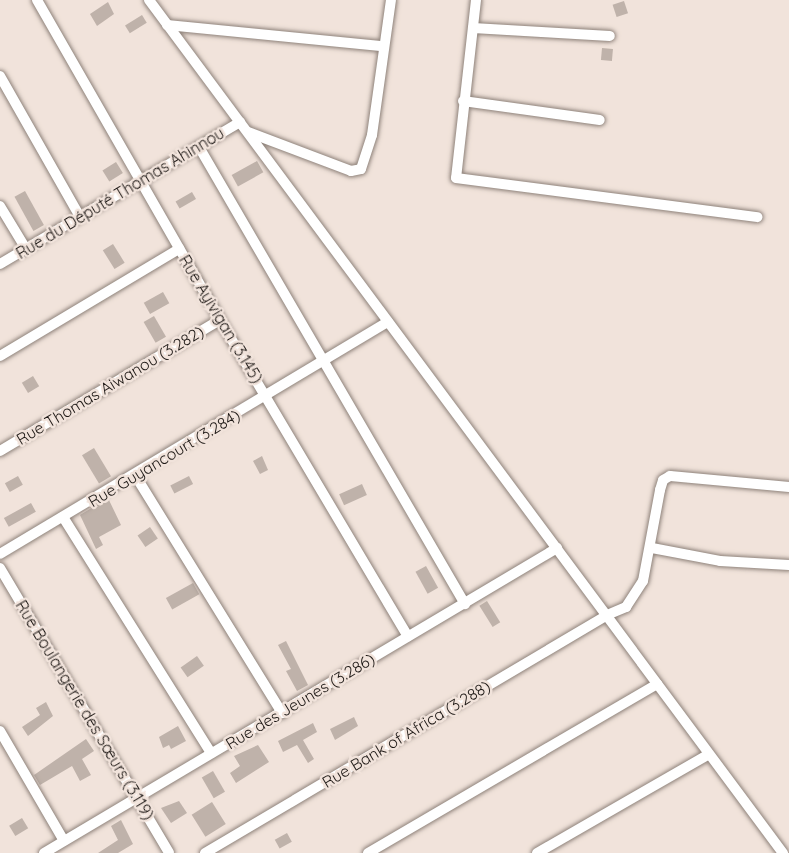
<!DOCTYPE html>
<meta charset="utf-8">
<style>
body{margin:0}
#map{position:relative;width:789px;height:853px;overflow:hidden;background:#f1e3db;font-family:Quicksand,sans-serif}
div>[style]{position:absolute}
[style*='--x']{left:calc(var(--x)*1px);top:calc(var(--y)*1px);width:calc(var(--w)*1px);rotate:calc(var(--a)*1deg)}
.building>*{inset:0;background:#bfb2aa;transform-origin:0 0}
.roads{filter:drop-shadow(0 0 2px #8e827a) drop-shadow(0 0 2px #8e827a)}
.street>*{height:10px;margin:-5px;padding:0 5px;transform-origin:5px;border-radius:5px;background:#fff}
span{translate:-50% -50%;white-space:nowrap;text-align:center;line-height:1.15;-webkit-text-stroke:5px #f1e3db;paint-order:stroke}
.street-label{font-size:16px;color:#1d1815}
</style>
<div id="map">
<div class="building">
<div style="left:624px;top:1px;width:13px;height:12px;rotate:72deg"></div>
<div style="clip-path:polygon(108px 2px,114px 14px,97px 26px,90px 14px)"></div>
<div style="left:142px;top:15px;width:9px;height:20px;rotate:58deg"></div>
<div style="left:602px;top:48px;width:11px;height:12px;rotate:5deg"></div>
<div style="left:257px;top:161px;width:13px;height:29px;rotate:61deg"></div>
<div style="left:116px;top:162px;width:13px;height:16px;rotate:58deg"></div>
<div style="left:25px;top:191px;width:39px;height:12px;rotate:61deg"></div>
<div style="left:192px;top:192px;width:8px;height:19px;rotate:60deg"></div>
<div style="left:113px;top:244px;width:22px;height:12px;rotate:58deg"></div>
<div style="left:163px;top:292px;width:13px;height:22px;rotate:61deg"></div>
<div style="left:154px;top:316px;width:24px;height:12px;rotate:60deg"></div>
<div style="left:33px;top:376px;width:12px;height:13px;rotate:59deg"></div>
<div style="left:94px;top:448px;width:33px;height:14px;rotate:59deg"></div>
<div style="clip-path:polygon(262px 456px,268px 470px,260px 474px,253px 461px)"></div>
<div style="left:18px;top:476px;width:10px;height:15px;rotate:61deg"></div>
<div style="left:189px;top:476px;width:9px;height:21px;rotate:63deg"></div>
<div style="left:362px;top:484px;width:12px;height:25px;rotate:66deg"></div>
<div style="clip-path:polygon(108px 498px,121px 525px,99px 537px,103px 545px,96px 549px,80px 515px)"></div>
<div style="left:31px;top:503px;width:10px;height:31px;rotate:61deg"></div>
<div style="left:150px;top:527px;width:14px;height:15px;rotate:56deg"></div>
<div style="left:426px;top:566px;width:25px;height:12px;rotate:61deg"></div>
<div style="left:193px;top:583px;width:13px;height:31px;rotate:61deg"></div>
<div style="left:487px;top:601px;width:25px;height:9px;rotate:58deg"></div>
<div style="clip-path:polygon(286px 641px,308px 685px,297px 691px,286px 671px,291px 669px,278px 645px)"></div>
<div style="left:197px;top:656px;width:12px;height:20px;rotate:55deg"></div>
<div style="clip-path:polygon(46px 702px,53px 716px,28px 736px,22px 727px,40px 715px,36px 708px)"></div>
<div style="clip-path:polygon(354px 717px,358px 726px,335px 740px,330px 729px)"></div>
<div style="clip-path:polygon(313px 723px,317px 732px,303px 740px,314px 759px,308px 763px,297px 745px,283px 752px,278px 741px)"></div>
<div style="clip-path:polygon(178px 726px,186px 741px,171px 749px,169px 745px,163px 748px,159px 737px)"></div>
<div style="clip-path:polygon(86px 739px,94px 751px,82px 759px,91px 775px,80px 781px,72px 766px,40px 785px,34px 775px)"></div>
<div style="clip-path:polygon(258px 745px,269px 762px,236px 783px,230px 773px,240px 766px,234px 756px)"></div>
<div style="left:213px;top:771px;width:24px;height:13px;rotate:60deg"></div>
<div style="clip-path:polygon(179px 801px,187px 813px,171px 823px,161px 808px)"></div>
<div style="left:212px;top:802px;width:26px;height:24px;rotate:58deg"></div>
<div style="left:22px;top:818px;width:12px;height:15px;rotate:59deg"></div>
<div style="clip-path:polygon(121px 820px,133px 844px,118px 853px,98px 853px,118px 840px,111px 826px)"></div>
<div style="left:287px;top:833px;width:10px;height:14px;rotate:61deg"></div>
</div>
<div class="roads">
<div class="street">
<div style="--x:37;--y:0;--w:369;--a:60.2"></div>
<div style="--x:220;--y:320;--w:368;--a:59.3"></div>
<div style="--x:149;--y:0;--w:1063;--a:53.38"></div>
<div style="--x:476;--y:0;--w:179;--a:96.4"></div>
<div style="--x:456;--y:178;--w:304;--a:7.4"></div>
<div style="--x:167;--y:25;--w:217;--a:5.6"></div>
<div style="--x:473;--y:28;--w:137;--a:3.3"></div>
<div style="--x:0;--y:76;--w:162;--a:60.4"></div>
<div style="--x:463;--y:101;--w:138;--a:7.9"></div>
<div style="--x:248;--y:132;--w:110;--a:20.7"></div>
<div style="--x:351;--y:171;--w:10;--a:-11"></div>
<div style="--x:361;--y:169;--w:36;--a:-72"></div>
<div style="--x:372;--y:135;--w:136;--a:-82"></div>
<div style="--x:199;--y:147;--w:529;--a:59.8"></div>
<div style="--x:0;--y:206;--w:50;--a:58.8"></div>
<div style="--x:0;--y:264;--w:279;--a:-30.6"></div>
<div style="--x:0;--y:356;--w:209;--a:-30.9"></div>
<div style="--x:0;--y:451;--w:256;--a:-30.8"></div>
<div style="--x:135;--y:475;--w:280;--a:58.3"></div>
<div style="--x:63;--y:517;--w:279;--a:57.9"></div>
<div style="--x:652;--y:548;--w:69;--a:10.8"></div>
<div style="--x:720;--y:561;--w:69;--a:3.3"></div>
<div style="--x:0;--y:554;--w:452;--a:-30.9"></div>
<div style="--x:0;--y:568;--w:331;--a:59.3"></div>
<div style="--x:0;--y:731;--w:127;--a:59.8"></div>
<div style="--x:44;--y:853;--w:597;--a:-30.73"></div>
<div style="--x:205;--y:853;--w:467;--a:-30.6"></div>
<div style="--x:607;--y:615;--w:21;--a:-23"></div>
<div style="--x:626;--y:607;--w:31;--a:-57"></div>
<div style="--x:643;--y:581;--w:93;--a:-79.4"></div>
<div style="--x:660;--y:490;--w:10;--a:-73"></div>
<div style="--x:663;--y:480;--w:8;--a:-30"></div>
<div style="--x:670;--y:476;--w:120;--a:5.3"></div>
<div style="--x:368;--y:853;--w:335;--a:-30.3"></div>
<div style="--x:537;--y:853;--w:198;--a:-29.9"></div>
</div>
</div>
<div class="street-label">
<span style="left:120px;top:193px;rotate:-31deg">Rue du Député Thomas Ahinnou</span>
<span style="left:221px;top:319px;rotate:59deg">Rue Ayivigan (3.145)</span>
<span style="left:110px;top:385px;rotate:-31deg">Rue Thomas Aiwanou (3.282)</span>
<span style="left:164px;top:458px;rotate:-31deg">Rue Guyancourt (3.284)</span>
<span style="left:300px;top:701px;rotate:-31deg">Rue des Jeunes (3.286)</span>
<span style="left:85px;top:710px;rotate:59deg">Rue Boulangerie des Sœurs (3.119)</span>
<span style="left:406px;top:734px;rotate:-31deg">Rue Bank of Africa (3.288)</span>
</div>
</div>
